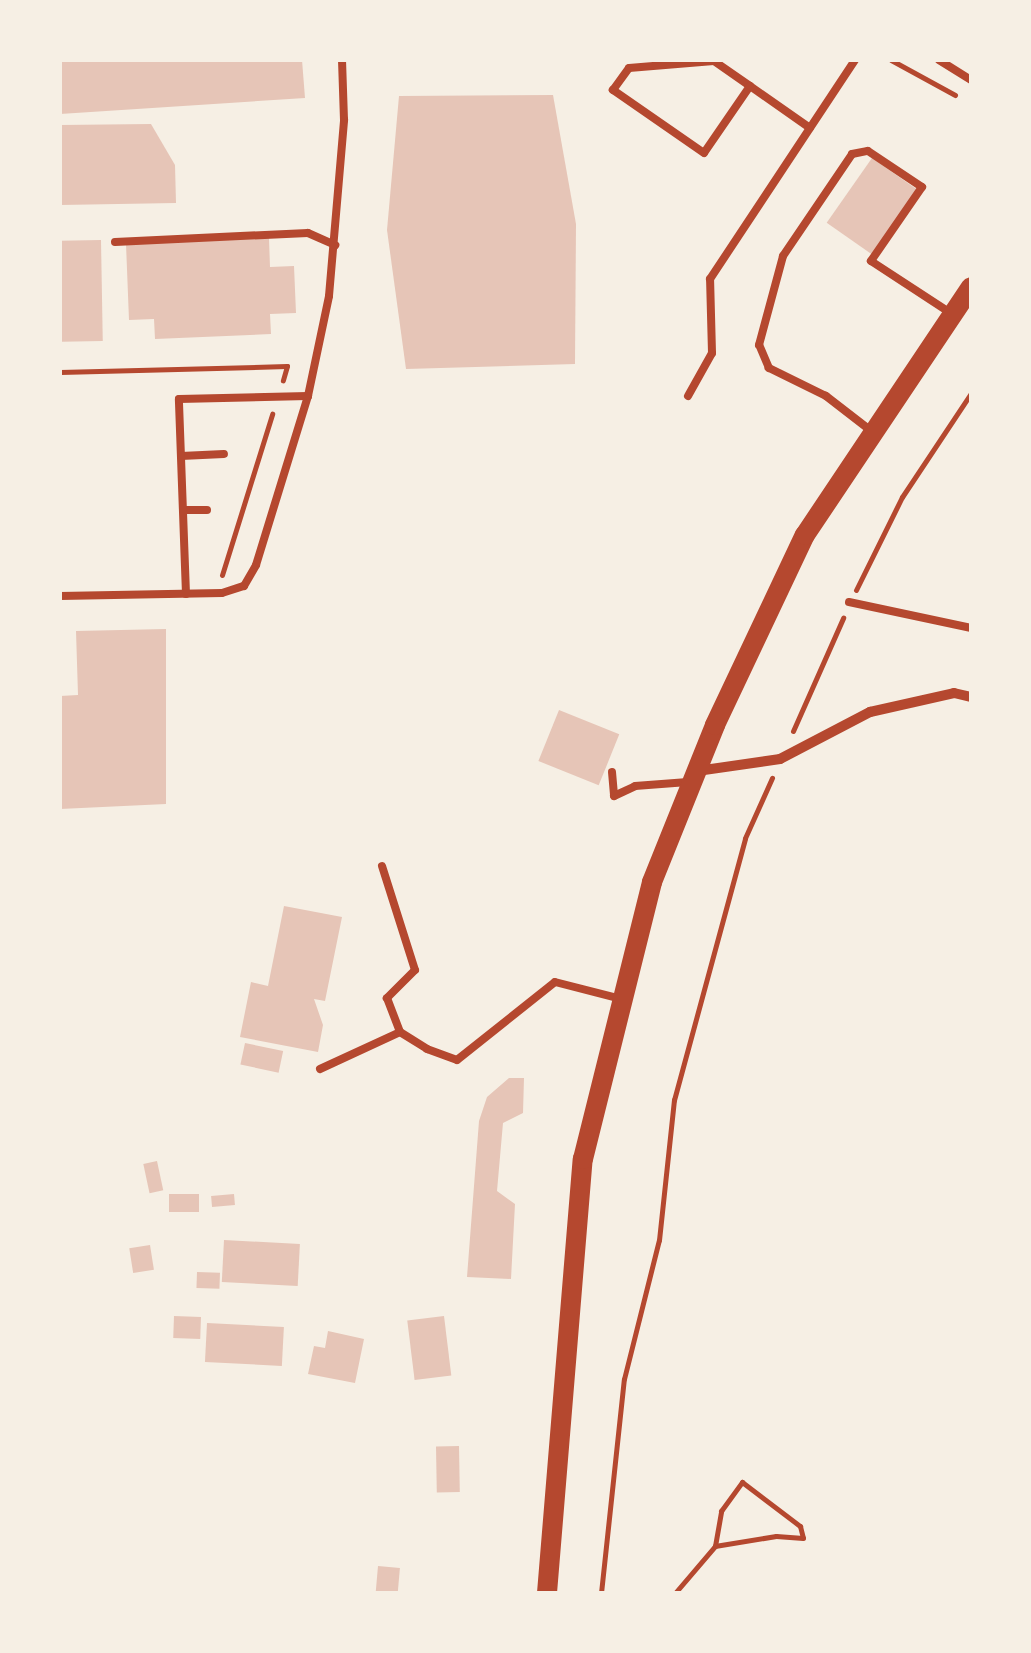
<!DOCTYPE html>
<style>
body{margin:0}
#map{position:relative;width:1031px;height:1653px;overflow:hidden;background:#f6efe4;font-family:Signika,sans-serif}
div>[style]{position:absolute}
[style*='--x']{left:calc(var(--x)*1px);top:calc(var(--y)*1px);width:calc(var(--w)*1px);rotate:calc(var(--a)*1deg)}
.building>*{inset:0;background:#e6c5b7;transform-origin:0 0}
.path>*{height:5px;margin:-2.5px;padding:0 2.5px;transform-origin:2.5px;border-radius:2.5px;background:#b5482f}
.service>*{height:8px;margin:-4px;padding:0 4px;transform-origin:4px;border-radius:4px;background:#b5482f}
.minor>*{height:10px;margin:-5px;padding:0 5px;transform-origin:5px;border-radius:5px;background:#b5482f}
.secondary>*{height:20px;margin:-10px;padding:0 10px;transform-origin:10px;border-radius:10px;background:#b5482f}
span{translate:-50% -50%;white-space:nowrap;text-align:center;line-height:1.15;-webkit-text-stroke:9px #f6efe4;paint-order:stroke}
.frame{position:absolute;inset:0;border:62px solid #f6efe4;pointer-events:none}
</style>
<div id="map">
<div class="building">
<div style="clip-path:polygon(60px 60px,302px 60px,305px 98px,60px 114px)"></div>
<div style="clip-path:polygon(553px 95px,576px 224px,575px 364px,406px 369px,387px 230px,399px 96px)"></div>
<div style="clip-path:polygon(151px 124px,175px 165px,176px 203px,60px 205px,60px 125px)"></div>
<div style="left:872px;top:158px;width:55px;height:79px;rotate:35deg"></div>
<div style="clip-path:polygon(269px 238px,270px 267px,294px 266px,296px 313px,270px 314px,271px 334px,155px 339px,154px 319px,129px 320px,126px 244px)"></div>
<div style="left:101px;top:240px;width:101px;height:41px;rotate:89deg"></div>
<div style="clip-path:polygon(166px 629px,166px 804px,60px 809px,60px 696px,78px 695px,76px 631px)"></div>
<div style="left:559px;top:710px;width:65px;height:55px;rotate:22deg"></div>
<div style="clip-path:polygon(284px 906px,342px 917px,325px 1001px,314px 999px,323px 1025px,318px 1052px,240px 1037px,251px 982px,268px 986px)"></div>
<div style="left:245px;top:1043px;width:39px;height:22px;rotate:12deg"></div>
<div style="clip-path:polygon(509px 1078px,524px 1078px,523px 1113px,503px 1123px,497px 1191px,515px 1204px,511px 1279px,467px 1277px,479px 1121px,487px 1097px)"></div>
<div style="left:157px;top:1161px;width:30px;height:14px;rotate:78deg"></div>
<div style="left:169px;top:1194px;width:30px;height:18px"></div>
<div style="left:234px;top:1194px;width:11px;height:23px;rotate:85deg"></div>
<div style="left:224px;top:1240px;width:76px;height:42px;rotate:3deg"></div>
<div style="left:150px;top:1245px;width:25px;height:21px;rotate:81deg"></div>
<div style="left:197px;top:1272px;width:23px;height:16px;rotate:2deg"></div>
<div style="left:174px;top:1316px;width:27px;height:22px;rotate:2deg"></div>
<div style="left:444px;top:1316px;width:60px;height:37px;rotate:83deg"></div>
<div style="left:207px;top:1323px;width:77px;height:39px;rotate:3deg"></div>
<div style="clip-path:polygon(328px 1331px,364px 1339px,355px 1383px,308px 1374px,314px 1346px,325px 1348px)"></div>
<div style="left:459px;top:1446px;width:46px;height:23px;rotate:89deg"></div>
<div style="left:378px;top:1566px;width:22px;height:27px;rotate:5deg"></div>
</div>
<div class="path">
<div style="--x:891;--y:60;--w:73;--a:28.7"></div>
<div style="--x:60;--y:372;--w:227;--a:-1.5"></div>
<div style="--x:287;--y:366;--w:15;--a:106"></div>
<div style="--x:222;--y:575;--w:169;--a:-72.7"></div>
<div style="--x:856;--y:590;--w:104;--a:-63.7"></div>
<div style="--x:902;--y:497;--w:125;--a:-56.4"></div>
<div style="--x:793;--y:731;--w:124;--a:-66.1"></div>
<div style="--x:601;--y:1593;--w:215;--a:-83.9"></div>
<div style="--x:624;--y:1379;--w:143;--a:-75.9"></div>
<div style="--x:659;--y:1240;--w:141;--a:-83.9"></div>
<div style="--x:674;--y:1100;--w:271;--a:-74.8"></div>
<div style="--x:745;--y:838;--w:66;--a:-65.8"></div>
<div style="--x:675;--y:1593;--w:62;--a:-49.6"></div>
<div style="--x:715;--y:1546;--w:36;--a:-80"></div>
<div style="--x:721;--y:1511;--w:36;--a:-54"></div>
<div style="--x:742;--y:1482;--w:73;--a:37.2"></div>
<div style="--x:800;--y:1526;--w:12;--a:76"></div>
<div style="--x:803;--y:1538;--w:27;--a:-176"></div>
<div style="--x:776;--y:1536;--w:62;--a:170.7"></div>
</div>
<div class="service">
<div style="--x:939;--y:60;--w:38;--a:32"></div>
<div style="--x:714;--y:61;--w:44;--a:34.8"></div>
<div style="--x:750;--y:86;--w:81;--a:124.5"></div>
<div style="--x:704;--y:153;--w:111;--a:-145.3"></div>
<div style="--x:613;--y:90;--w:27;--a:-54"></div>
<div style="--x:629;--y:68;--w:85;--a:-4.7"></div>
<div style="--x:750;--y:86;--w:73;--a:35"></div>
<div style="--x:115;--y:242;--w:193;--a:-2.7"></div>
<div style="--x:308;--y:233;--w:30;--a:24"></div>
<div style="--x:688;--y:396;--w:49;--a:-60.8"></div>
<div style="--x:712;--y:353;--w:74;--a:-91.5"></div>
<div style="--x:710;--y:279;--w:263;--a:-56.5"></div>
<div style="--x:870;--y:430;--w:56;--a:-142.3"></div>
<div style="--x:826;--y:396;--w:64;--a:-153.8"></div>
<div style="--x:769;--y:368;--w:25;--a:-113"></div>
<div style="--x:759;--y:345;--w:92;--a:-74.9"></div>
<div style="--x:783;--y:256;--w:123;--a:-55.9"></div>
<div style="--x:852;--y:154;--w:16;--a:-11"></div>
<div style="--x:868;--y:151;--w:65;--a:33.7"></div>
<div style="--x:922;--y:187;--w:90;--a:124.6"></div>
<div style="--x:871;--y:261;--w:93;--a:33.2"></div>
<div style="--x:181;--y:456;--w:43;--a:-2.7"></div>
<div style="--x:183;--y:510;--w:24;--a:0"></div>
<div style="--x:186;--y:594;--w:195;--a:-92.1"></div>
<div style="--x:179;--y:399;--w:129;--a:-1.3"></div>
<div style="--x:60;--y:596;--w:162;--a:-1.1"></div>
<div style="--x:222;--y:593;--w:23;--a:-18"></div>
<div style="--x:244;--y:586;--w:24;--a:-60"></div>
<div style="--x:256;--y:565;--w:177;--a:-72.9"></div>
<div style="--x:308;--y:396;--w:102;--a:-78.1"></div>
<div style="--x:329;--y:296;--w:177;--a:-85.1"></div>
<div style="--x:344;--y:120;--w:60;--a:-91.9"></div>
<div style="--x:849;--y:602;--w:125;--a:12"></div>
<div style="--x:612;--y:772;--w:24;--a:85"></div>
<div style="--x:614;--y:796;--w:23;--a:-25"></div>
<div style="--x:635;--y:786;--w:53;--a:-4.3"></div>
<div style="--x:382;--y:866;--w:109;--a:72.4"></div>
<div style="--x:415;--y:970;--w:40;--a:135"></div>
<div style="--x:387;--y:998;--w:36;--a:69"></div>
<div style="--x:400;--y:1032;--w:32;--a:32"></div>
<div style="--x:427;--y:1049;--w:32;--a:20"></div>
<div style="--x:457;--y:1060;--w:125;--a:-38.5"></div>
<div style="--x:555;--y:982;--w:68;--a:14.4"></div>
<div style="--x:320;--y:1069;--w:88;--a:-24.8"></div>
</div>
<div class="minor">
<div style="--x:697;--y:771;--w:84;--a:-8.2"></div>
<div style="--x:780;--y:759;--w:102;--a:-27.6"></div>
<div style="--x:870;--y:712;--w:86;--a:-12.7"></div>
<div style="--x:954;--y:693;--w:17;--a:13"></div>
</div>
<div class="secondary">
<div style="--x:547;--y:1593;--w:435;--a:-85.3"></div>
<div style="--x:583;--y:1159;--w:285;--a:-76"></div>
<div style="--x:652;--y:882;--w:169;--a:-68.1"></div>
<div style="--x:715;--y:725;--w:210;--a:-64.7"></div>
<div style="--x:805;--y:535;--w:298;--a:-56.2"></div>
</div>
<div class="frame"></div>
</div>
